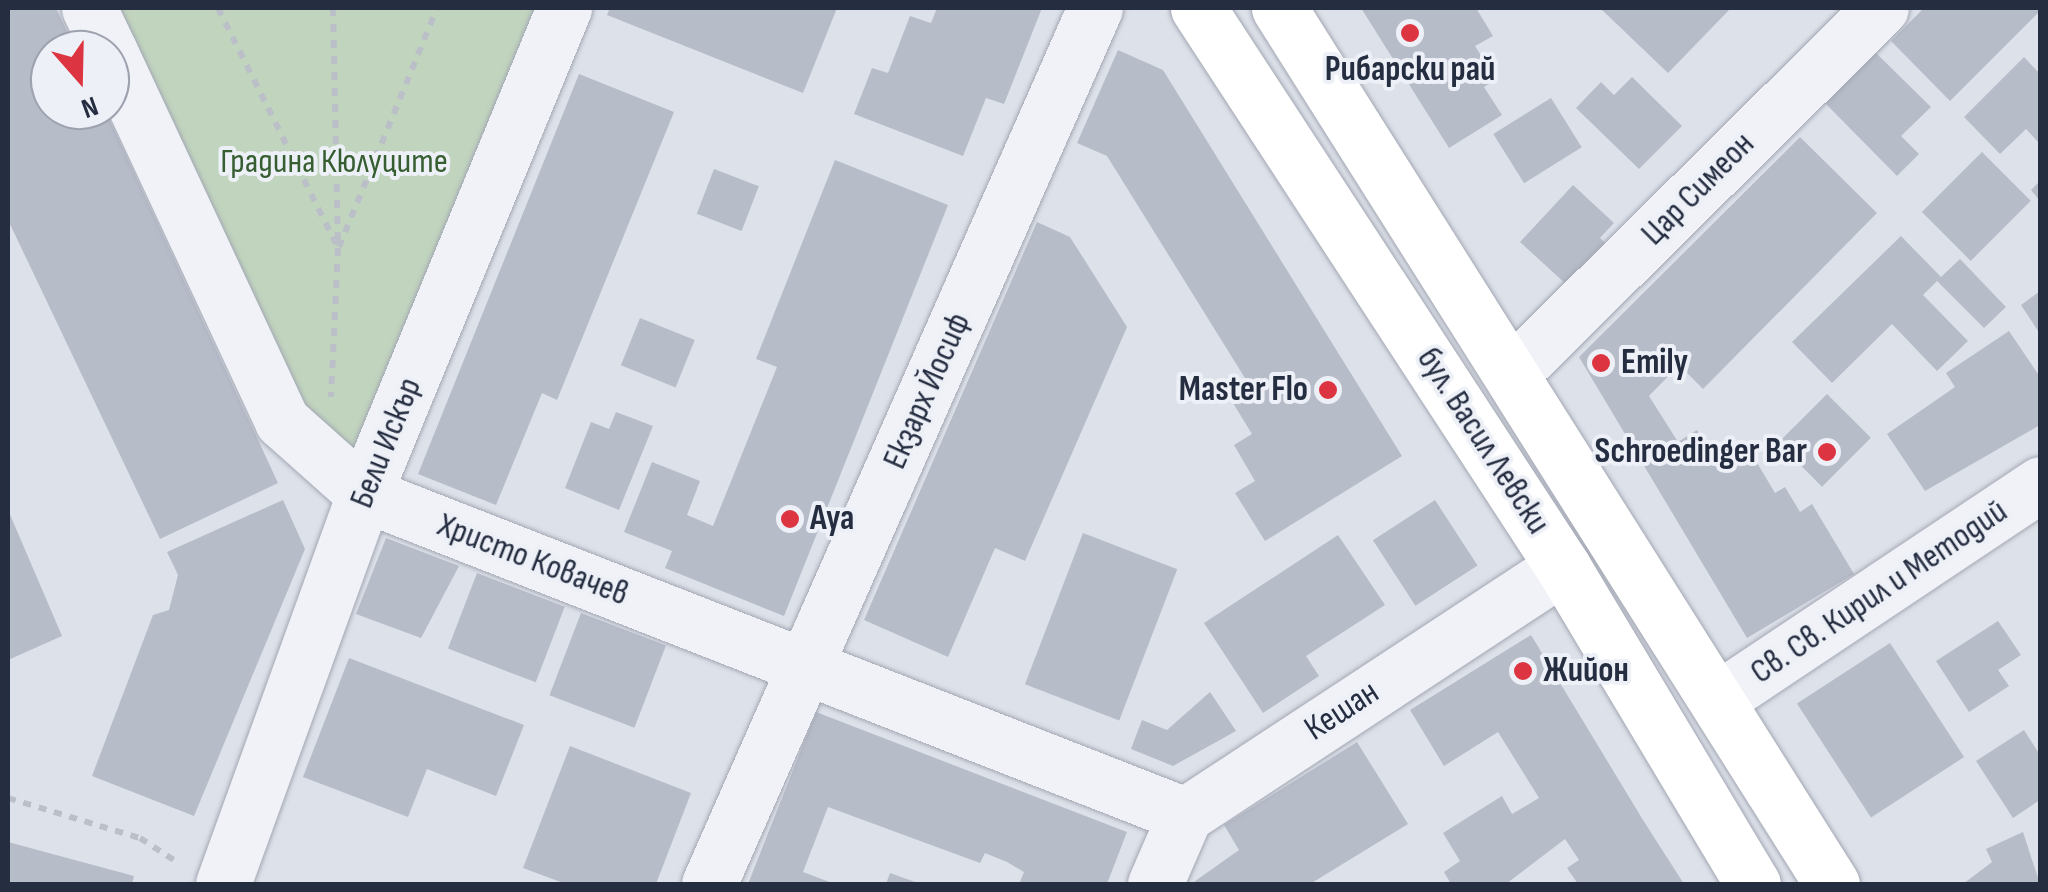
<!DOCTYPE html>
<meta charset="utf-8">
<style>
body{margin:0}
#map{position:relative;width:2048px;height:892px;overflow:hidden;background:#dde1e9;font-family:"Sofia Sans Condensed",sans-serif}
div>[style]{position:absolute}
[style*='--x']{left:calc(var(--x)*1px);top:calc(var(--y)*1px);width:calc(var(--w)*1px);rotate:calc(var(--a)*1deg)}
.green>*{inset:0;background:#c1d4be}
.building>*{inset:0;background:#b7bcc9;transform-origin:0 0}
.path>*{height:6px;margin-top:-3px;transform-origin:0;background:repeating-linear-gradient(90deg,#bbbfc8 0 8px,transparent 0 16px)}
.roads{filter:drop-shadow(0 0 2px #a2a7b3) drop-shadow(0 0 2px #a2a7b3)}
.minor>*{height:55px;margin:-27.5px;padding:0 27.5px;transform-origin:27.5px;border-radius:27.5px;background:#f0f2f7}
.major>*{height:55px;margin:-27.5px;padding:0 27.5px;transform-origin:27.5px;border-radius:27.5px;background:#fff}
.dots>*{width:28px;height:28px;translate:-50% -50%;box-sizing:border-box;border:5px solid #edf0f6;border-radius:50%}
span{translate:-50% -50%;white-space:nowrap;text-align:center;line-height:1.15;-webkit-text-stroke:8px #edf0f6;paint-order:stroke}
.poi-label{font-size:35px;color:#252d41;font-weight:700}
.left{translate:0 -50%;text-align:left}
.right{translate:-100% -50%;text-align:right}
.park-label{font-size:35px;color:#365e31}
.street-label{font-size:35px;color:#252d41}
.frame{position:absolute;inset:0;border:10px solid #252d41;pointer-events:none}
.north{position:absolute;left:30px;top:30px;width:100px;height:100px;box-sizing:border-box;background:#edf0f6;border:2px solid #9da2ae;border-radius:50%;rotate:160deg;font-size:28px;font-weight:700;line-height:40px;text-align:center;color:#252d41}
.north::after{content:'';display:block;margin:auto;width:35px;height:45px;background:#dc3440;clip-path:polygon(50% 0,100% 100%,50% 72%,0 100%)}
</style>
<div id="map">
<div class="green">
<div style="clip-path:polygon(91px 8px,564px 8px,365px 492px,286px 419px)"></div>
</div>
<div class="building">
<div style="clip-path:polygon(8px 8px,56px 8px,76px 50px,50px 50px,50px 110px,105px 110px,278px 483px,160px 539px,8px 220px)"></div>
<div style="clip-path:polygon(610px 8px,837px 8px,803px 93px,607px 15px)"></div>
<div style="clip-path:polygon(937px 8px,1042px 8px,1004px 104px,986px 98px,963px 156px,854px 114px,872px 68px,888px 73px,910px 16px,931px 23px)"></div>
<div style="clip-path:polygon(1361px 8px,1476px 8px,1493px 36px,1475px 46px,1496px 79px,1484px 87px,1502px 115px,1449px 148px)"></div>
<div style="clip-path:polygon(1600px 8px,1731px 8px,1668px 73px)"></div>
<div style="clip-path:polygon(1924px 8px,2040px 8px,2040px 11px,1950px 101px,1891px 41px)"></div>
<div style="clip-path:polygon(1118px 50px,1163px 70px,1402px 456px,1265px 541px,1235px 493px,1255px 481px,1234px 445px,1252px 434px,1233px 403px,1253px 391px,1107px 156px,1077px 143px)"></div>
<div style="clip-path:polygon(1876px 53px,1931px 107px,1901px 136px,1919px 154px,1897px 176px,1825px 103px)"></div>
<div style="clip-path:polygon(2024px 57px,2040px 74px,2040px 144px,2026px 129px,2000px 154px,1964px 117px)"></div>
<div style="clip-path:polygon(579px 74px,674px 112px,557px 400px,542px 393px,496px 505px,418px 474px)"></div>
<div style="clip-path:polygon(1632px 77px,1682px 126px,1639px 169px,1576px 108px,1601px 82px,1614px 95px)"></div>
<div style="left:1551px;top:98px;width:58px;height:68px;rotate:58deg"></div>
<div style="clip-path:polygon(1800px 137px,1877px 213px,1703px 389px,1679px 365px,1649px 396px,1678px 442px,1697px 430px,1717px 463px,1747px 446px,1775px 493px,1785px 487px,1800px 512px,1812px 504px,1854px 574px,1747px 638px,1579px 357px)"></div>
<div style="left:1982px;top:152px;width:69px;height:85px;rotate:45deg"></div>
<div style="clip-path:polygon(835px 160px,948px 205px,784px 616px,665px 568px,672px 551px,624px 532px,652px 462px,700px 481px,687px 515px,713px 526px,777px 367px,756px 359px)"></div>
<div style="left:714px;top:169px;width:48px;height:48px;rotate:21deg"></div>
<div style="clip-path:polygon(2040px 181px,2040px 201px,2031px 190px)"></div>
<div style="clip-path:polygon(1573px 185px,1614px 223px,1600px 238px,1617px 254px,1579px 296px,1520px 242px)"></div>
<div style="clip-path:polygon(1037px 222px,1070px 237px,1127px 327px,1025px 561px,995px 548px,948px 657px,864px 620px)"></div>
<div style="clip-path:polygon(1901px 236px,1941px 277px,1960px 259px,2006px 307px,1984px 328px,1937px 281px,1923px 295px,1968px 341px,1937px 371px,1892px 324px,1832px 383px,1792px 342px)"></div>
<div style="clip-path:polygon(2040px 291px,2040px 334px,2021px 305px)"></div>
<div style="left:640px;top:318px;width:59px;height:51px;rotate:22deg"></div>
<div style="clip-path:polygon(2009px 331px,2040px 377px,2040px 425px,1925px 491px,1887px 434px,1955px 387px,1946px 373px)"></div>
<div style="left:1827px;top:394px;width:62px;height:69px;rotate:45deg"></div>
<div style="clip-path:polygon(616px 412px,653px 426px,619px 510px,565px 488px,591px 422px,609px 429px)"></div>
<div style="clip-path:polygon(283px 500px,305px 549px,194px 816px,92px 776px,153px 615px,169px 610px,178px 575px,167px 552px)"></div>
<div style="left:1435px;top:500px;width:78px;height:74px;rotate:57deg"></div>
<div style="clip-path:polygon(8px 510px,62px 636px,8px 660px)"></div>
<div style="left:1083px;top:533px;width:101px;height:162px;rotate:21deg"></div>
<div style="clip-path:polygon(1338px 535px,1385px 605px,1306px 656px,1319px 676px,1263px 713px,1204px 623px)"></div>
<div style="clip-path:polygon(386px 538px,459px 566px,421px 638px,356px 614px)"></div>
<div style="left:477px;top:573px;width:94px;height:81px;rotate:21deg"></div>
<div style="left:581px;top:613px;width:91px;height:88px;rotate:21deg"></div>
<div style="clip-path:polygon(1998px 621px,2021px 655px,1998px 670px,2009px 686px,1969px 712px,1936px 661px)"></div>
<div style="clip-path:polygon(1531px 635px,1643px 820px,1684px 884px,1578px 884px,1567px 868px,1579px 860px,1565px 839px,1506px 884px,1451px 884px,1444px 872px,1460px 861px,1443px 833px,1502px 796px,1512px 814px,1539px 798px,1498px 732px,1444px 766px,1410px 710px)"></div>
<div style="left:1890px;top:643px;width:136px;height:111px;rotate:57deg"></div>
<div style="clip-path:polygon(349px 658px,524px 725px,496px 796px,427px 769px,408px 817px,303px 777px)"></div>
<div style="clip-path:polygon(1210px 692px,1236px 731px,1173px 766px,1131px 749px,1142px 720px,1167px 730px)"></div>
<div style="clip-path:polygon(816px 712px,1127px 832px,1107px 884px,1019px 884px,1024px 872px,1007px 862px,985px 853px,980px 863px,828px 807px,803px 872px,835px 884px,748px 884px)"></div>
<div style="clip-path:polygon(2024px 730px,2040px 755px,2040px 800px,2013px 818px,1976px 761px)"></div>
<div style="clip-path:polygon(1357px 742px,1408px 824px,1310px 884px,1191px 884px,1239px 850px,1224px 825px)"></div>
<div style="clip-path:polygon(570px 746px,691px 793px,656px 884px,566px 884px,523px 868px)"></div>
<div style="clip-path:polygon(2023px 832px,2040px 884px,1963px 884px,1992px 862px,1986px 849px)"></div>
<div style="clip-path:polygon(8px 842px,134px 876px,132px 884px,8px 884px)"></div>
<div style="clip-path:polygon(890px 873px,921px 884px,886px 884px)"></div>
</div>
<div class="path">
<div style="--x:218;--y:8;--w:268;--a:63.4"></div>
<div style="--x:338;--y:248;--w:149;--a:92.7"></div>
<div style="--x:333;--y:8;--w:234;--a:88.8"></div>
<div style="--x:339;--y:247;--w:258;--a:-67.7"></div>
<div style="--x:8;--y:798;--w:138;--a:16.9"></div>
<div style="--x:140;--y:838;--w:44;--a:33"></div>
</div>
<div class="roads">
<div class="minor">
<div style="--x:89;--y:8;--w:47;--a:64.5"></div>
<div style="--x:110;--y:52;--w:407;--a:65"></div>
<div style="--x:282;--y:421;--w:110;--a:41.7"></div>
<div style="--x:364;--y:494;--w:882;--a:21.35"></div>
<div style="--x:1514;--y:371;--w:516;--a:-44.69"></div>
<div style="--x:1718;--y:699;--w:387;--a:-33.7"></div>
<div style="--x:223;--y:884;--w:415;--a:-70.1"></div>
<div style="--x:364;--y:494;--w:526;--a:-67.63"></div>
<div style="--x:709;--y:884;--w:957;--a:-66.22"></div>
<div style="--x:1155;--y:884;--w:75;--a:-66.5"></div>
<div style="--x:1185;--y:815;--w:452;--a:-33.3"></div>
</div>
<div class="major">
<div style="--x:1198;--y:8;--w:668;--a:56.86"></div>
<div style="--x:1563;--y:567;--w:370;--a:59.1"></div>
<div style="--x:1279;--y:8;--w:1036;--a:57.74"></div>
</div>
</div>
<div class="dots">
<div style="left:1410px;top:33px;background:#dc3440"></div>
<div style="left:1601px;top:363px;background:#dc3440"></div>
<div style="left:1328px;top:390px;background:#dc3440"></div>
<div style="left:1827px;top:452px;background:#dc3440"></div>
<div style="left:790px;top:519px;background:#dc3440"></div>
<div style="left:1523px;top:671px;background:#dc3440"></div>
</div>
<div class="poi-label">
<span style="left:1410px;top:70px">Рибарски рай</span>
<span class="left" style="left:1621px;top:363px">Emily</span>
<span class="right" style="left:1308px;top:390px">Master Flo</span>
<span class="right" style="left:1807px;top:452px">Schroedinger Bar</span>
<span class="left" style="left:810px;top:519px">Aya</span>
<span class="left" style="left:1543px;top:671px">Жийон</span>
</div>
<div class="park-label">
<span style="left:334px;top:162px">Градина Кюлуците</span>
</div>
<div class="street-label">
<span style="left:1698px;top:189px;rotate:-45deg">Цар Симеон</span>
<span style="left:927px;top:391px;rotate:-66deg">Екзарх Йосиф</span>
<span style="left:1483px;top:441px;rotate:57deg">бул. Васил Левски</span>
<span style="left:386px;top:443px;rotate:-68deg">Бели Искър</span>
<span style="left:533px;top:560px;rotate:21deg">Христо Ковачев</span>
<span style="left:1879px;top:592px;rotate:-34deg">Св. Св. Кирил и Методий</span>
<span style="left:1342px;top:711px;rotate:-33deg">Кешан</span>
</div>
<div class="frame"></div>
<div class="north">N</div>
</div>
